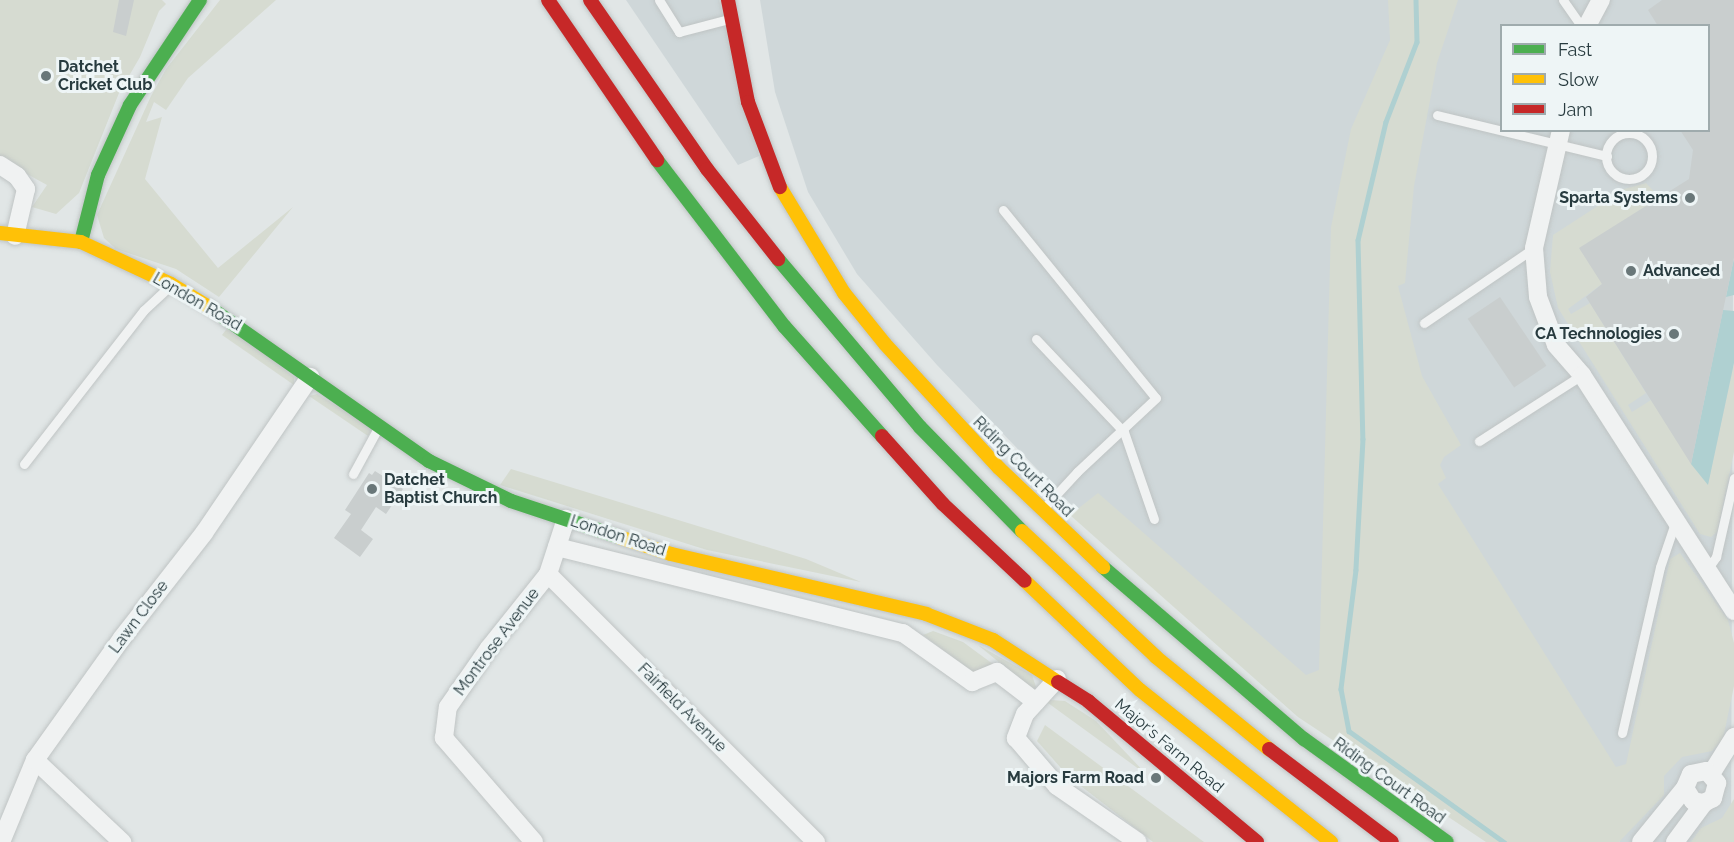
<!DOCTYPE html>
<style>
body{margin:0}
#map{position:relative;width:1734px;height:842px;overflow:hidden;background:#e1e6e6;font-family:Raleway,sans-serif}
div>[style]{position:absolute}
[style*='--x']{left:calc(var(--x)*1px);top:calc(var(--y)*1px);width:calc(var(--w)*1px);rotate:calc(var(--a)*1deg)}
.built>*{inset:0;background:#cfd7d9}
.green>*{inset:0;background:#d6dbd1}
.water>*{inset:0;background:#afd0d1}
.stream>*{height:4.5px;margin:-2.25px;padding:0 2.25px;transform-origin:2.25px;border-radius:2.25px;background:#afd0d1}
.building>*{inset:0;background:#c9cece;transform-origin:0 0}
.roads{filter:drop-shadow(0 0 2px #bfc4c4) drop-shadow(0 0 2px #bfc4c4)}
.lane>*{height:9px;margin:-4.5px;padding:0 4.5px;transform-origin:4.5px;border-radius:4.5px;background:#f0f2f2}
.lane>.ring{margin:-4.5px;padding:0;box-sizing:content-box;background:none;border:9px solid #f0f2f2;border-radius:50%}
.street>*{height:18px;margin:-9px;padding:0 9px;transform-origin:9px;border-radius:9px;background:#f0f2f2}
.fast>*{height:14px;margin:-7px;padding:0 7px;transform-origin:7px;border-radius:7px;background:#4caf50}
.slow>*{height:14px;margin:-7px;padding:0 7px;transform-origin:7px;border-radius:7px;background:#ffc107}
.jam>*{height:14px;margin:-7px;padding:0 7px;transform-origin:7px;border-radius:7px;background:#c62828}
.dots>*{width:16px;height:16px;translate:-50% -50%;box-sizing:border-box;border:3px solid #eef5f6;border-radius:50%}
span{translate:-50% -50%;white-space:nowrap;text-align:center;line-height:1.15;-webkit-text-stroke:6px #eef5f6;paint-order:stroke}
.poi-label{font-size:16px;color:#283b3f;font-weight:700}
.left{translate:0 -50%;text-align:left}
.right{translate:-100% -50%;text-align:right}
.street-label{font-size:16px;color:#283b3f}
.legend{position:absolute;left:1500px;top:24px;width:210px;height:108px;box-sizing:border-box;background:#eef5f6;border:2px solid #9fabad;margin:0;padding:8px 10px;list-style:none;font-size:18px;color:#283b3f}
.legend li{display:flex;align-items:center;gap:12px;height:30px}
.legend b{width:30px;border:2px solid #9fabad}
</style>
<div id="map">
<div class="built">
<div style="clip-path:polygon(626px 0,719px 0,759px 156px,738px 165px)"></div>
<div style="clip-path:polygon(760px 0,1416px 0,1341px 689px,1306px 704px,1084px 518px,937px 365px,857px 274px,808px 192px,775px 92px)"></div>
<div style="clip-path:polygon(evenodd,1423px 0,1734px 0,1731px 842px,1619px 842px,1624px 833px,1390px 412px,1382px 301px,1423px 0,1502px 26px,1708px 26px,1708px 130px,1502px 130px,1502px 26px)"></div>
</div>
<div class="green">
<div style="clip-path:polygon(0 0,162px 0,166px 4px,159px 11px,140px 57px,119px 93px,79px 193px,56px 214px,32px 207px,47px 185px,0 159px)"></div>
<div style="clip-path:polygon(220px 0,276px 0,188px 78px,166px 110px,154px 102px,146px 122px,162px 117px,145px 179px,218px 268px,293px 207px,219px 297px,176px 269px,116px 249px,104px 238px,97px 215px,151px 96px,166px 69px)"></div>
<div style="clip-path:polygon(1388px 0,1458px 0,1437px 63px,1414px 186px,1405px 283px,1398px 286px,1422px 376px,1461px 445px,1444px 457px,1440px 465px,1446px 478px,1438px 484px,1616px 767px,1626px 764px,1670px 559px,1680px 553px,1728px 620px,1734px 643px,1734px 686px,1723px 739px,1712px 751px,1682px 757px,1664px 776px,1664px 795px,1619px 842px,1486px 842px,1298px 717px,1070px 515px,1098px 493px,1306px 675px,1319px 670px,1331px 227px,1351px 129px,1390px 40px)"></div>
<div style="clip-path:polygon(1646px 183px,1660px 198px,1602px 284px,1568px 309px,1571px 314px,1590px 303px,1646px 393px,1628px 405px,1632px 412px,1651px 400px,1708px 484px,1734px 363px,1734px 452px,1717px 532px,1711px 537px,1700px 534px,1558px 308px,1550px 272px,1553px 235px,1624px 189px)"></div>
<div style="clip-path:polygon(229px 326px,294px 377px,294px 385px,222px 335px)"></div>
<div style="clip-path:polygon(317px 394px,373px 428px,368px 436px,309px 396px)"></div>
<div style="clip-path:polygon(511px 469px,806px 559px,861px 582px,707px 550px,500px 485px)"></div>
<div style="clip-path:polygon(933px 631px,963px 642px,997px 667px,978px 676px,923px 635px)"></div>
<div style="clip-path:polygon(978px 645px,1032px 675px,1036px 687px,1033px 690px)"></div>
<div style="clip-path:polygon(1050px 700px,1065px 701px,1096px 721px,1147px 775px,1048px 703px)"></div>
<div style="clip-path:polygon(1045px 725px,1204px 842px,1153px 842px,1068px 776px,1037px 741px)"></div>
<div style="clip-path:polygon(1734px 799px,1734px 842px,1691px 842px,1701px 828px,1722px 818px)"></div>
</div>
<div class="water">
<div style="clip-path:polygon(1734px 258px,1734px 295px,1726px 297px)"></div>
<div style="clip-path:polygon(1723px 310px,1734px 311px,1734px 363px,1708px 485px,1691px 464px)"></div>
</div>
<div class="stream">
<div style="--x:1416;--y:0;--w:42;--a:88.6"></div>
<div style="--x:1417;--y:42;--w:86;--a:111.2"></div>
<div style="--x:1386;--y:122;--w:121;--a:103.3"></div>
<div style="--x:1358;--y:240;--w:199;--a:88.6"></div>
<div style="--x:1363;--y:439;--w:131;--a:93.1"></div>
<div style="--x:1356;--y:570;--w:120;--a:97.2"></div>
<div style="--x:1341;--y:689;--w:43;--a:79.2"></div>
<div style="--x:1349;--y:731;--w:191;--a:35.6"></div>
</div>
<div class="building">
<div style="clip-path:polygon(119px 0,134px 0,126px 36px,113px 32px)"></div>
<div style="clip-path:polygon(1662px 0,1734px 0,1734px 258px,1691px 464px,1586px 297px,1602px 284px,1579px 248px,1689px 179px,1693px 150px,1680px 130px,1708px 130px,1708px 26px,1658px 26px,1648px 10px)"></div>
<div style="left:1500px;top:297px;width:83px;height:39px;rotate:56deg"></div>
<div style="clip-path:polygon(375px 471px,403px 489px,386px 514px,376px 507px,361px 530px,373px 539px,360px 557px,334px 538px,351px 514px,345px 510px,369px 473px,372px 475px)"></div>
</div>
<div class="roads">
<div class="lane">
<div style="--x:659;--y:0;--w:38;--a:58"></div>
<div style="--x:679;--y:32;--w:52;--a:-14.6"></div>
<div style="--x:1563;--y:0;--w:32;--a:55"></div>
<div style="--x:1437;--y:115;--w:175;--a:13.6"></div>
<div class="ring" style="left:1606px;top:133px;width:37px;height:37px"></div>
<div style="--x:1003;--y:210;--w:242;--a:50.9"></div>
<div style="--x:1156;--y:398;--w:108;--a:136.9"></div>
<div style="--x:1077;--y:472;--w:50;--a:132.6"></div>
<div style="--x:1424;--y:323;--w:133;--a:-34.3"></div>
<div style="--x:1036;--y:339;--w:128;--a:46.6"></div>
<div style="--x:1124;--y:432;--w:92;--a:71"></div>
<div style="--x:1479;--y:441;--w:122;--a:-32.7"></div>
<div style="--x:24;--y:464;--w:195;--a:-52.1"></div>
<div style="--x:144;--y:310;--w:35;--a:-43"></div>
<div style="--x:353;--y:474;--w:52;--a:-61.5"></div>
<div style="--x:1708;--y:568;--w:14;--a:-54"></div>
<div style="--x:1716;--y:557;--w:81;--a:-77.2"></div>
<div style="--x:1622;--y:733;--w:170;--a:-77.1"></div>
<div style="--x:1660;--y:567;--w:50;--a:-71.2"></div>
</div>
<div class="street">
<div style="--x:1587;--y:26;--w:30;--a:-62"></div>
<div style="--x:1561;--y:130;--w:121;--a:102.9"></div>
<div style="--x:1534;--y:248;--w:49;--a:85.3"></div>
<div style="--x:1538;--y:297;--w:51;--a:69.4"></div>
<div style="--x:1556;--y:345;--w:40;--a:49"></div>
<div style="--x:1582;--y:375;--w:281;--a:57.2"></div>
<div style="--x:0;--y:165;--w:20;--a:33"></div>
<div style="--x:17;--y:176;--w:16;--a:55"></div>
<div style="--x:26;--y:189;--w:48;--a:103.2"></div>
<div style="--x:557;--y:547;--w:357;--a:14"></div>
<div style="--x:903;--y:633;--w:85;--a:35.4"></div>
<div style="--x:972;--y:682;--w:27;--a:-22"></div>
<div style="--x:997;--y:672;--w:49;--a:37.6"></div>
<div style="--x:548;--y:574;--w:379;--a:45"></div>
<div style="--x:1057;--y:679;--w:47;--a:132.4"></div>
<div style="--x:1025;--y:714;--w:26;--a:111"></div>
<div style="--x:1016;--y:738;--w:63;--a:49.5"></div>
<div style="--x:1057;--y:786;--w:98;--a:34.7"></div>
<div style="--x:35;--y:760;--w:120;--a:43.3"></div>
<div style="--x:1711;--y:774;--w:44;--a:-58.1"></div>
<div style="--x:1;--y:842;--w:89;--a:-67.5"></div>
<div style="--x:35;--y:760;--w:150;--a:-54.5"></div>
<div style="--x:122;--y:638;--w:133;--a:-52"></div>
<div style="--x:204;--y:533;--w:189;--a:-55.8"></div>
<div style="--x:534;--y:842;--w:138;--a:-130.9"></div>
<div style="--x:444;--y:738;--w:31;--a:-83"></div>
<div style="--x:448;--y:707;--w:72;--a:-55.2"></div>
<div style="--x:489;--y:648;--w:95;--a:-51.4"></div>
<div style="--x:548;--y:574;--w:58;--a:-71.9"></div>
<div style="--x:1641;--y:842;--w:70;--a:-50.8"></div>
<div style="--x:1685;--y:788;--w:15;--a:-67"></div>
<div style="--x:1691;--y:774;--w:16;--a:-11"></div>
<div style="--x:1707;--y:771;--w:16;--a:50"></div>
<div style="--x:1717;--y:783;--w:16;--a:105"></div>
<div style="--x:1713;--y:798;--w:10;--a:151"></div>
<div style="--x:1704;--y:803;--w:11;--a:-170"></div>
<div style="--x:1693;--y:801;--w:15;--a:-122"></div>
<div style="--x:1675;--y:842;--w:49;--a:-53.4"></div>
</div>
<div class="fast">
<div style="--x:657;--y:160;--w:209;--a:52.6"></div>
<div style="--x:784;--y:326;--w:147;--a:48.3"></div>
<div style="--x:81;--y:242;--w:69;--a:-75.8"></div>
<div style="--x:98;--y:175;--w:77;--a:-65.4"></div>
<div style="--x:130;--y:105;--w:126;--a:-56.3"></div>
<div style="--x:778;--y:259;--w:220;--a:49.8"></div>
<div style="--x:920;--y:427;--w:146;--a:45.6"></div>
<div style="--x:209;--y:307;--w:269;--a:35"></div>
<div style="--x:429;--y:461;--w:91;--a:26"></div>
<div style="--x:511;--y:501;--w:114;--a:18.4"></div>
<div style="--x:1103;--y:567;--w:265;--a:40.6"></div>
<div style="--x:1304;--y:739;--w:176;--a:35.8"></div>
</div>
<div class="slow">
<div style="--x:780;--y:187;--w:124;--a:58.9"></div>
<div style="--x:844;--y:293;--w:65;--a:51.2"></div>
<div style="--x:885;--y:344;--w:168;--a:47.4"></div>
<div style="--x:999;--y:468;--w:144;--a:43.6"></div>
<div style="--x:0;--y:233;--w:81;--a:6.3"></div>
<div style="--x:81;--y:242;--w:99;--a:25"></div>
<div style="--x:171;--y:284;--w:44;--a:31.2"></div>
<div style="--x:1022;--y:531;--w:184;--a:43.2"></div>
<div style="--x:1156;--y:657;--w:146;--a:39.2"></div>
<div style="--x:619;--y:537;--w:55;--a:18.1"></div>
<div style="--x:671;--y:554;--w:262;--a:13.2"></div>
<div style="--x:926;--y:614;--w:72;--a:21.2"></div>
<div style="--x:993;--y:640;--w:77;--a:32.9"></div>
<div style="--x:1025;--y:581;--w:158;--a:43.5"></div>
<div style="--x:1140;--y:690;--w:244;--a:38.5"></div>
</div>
<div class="jam">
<div style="--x:548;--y:0;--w:194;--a:55.7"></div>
<div style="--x:590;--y:0;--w:206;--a:55.3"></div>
<div style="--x:707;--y:169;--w:115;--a:51.7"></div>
<div style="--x:728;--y:0;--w:104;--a:78.9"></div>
<div style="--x:748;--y:102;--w:91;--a:69.4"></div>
<div style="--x:882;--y:436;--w:91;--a:48.1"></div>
<div style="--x:943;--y:504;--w:112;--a:43.2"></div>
<div style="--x:1058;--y:682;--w:36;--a:32"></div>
<div style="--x:1088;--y:701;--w:220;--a:39.8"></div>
<div style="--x:1269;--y:749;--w:154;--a:37.1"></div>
</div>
</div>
<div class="dots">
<div style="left:46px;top:76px;background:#697779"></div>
<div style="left:1690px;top:198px;background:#697779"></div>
<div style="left:1631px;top:271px;background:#697779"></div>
<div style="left:1674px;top:334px;background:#697779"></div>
<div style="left:372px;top:489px;background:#697779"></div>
<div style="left:1156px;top:778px;background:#697779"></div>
</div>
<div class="poi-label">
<span class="left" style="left:58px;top:76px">Datchet<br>Cricket Club</span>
<span class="right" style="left:1678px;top:198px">Sparta Systems</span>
<span class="left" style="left:1643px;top:271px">Advanced</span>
<span class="right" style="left:1662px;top:334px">CA Technologies</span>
<span class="left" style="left:384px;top:489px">Datchet<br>Baptist Church</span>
<span class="right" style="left:1144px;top:778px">Majors Farm Road</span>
</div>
<div class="street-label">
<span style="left:197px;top:302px;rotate:30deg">London Road</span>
<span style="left:1023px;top:467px;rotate:45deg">Riding Court Road</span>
<span style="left:618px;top:536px;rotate:18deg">London Road</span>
<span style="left:139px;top:617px;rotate:-53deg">Lawn Close</span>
<span style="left:497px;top:642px;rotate:-53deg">Montrose Avenue</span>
<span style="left:682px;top:708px;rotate:45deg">Fairfield Avenue</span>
<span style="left:1169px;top:746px;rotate:40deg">Major's Farm Road</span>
<span style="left:1389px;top:781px;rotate:36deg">Riding Court Road</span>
</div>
<ul class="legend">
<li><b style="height:8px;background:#4caf50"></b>Fast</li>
<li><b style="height:8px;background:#ffc107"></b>Slow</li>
<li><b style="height:8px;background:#c62828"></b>Jam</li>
</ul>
</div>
